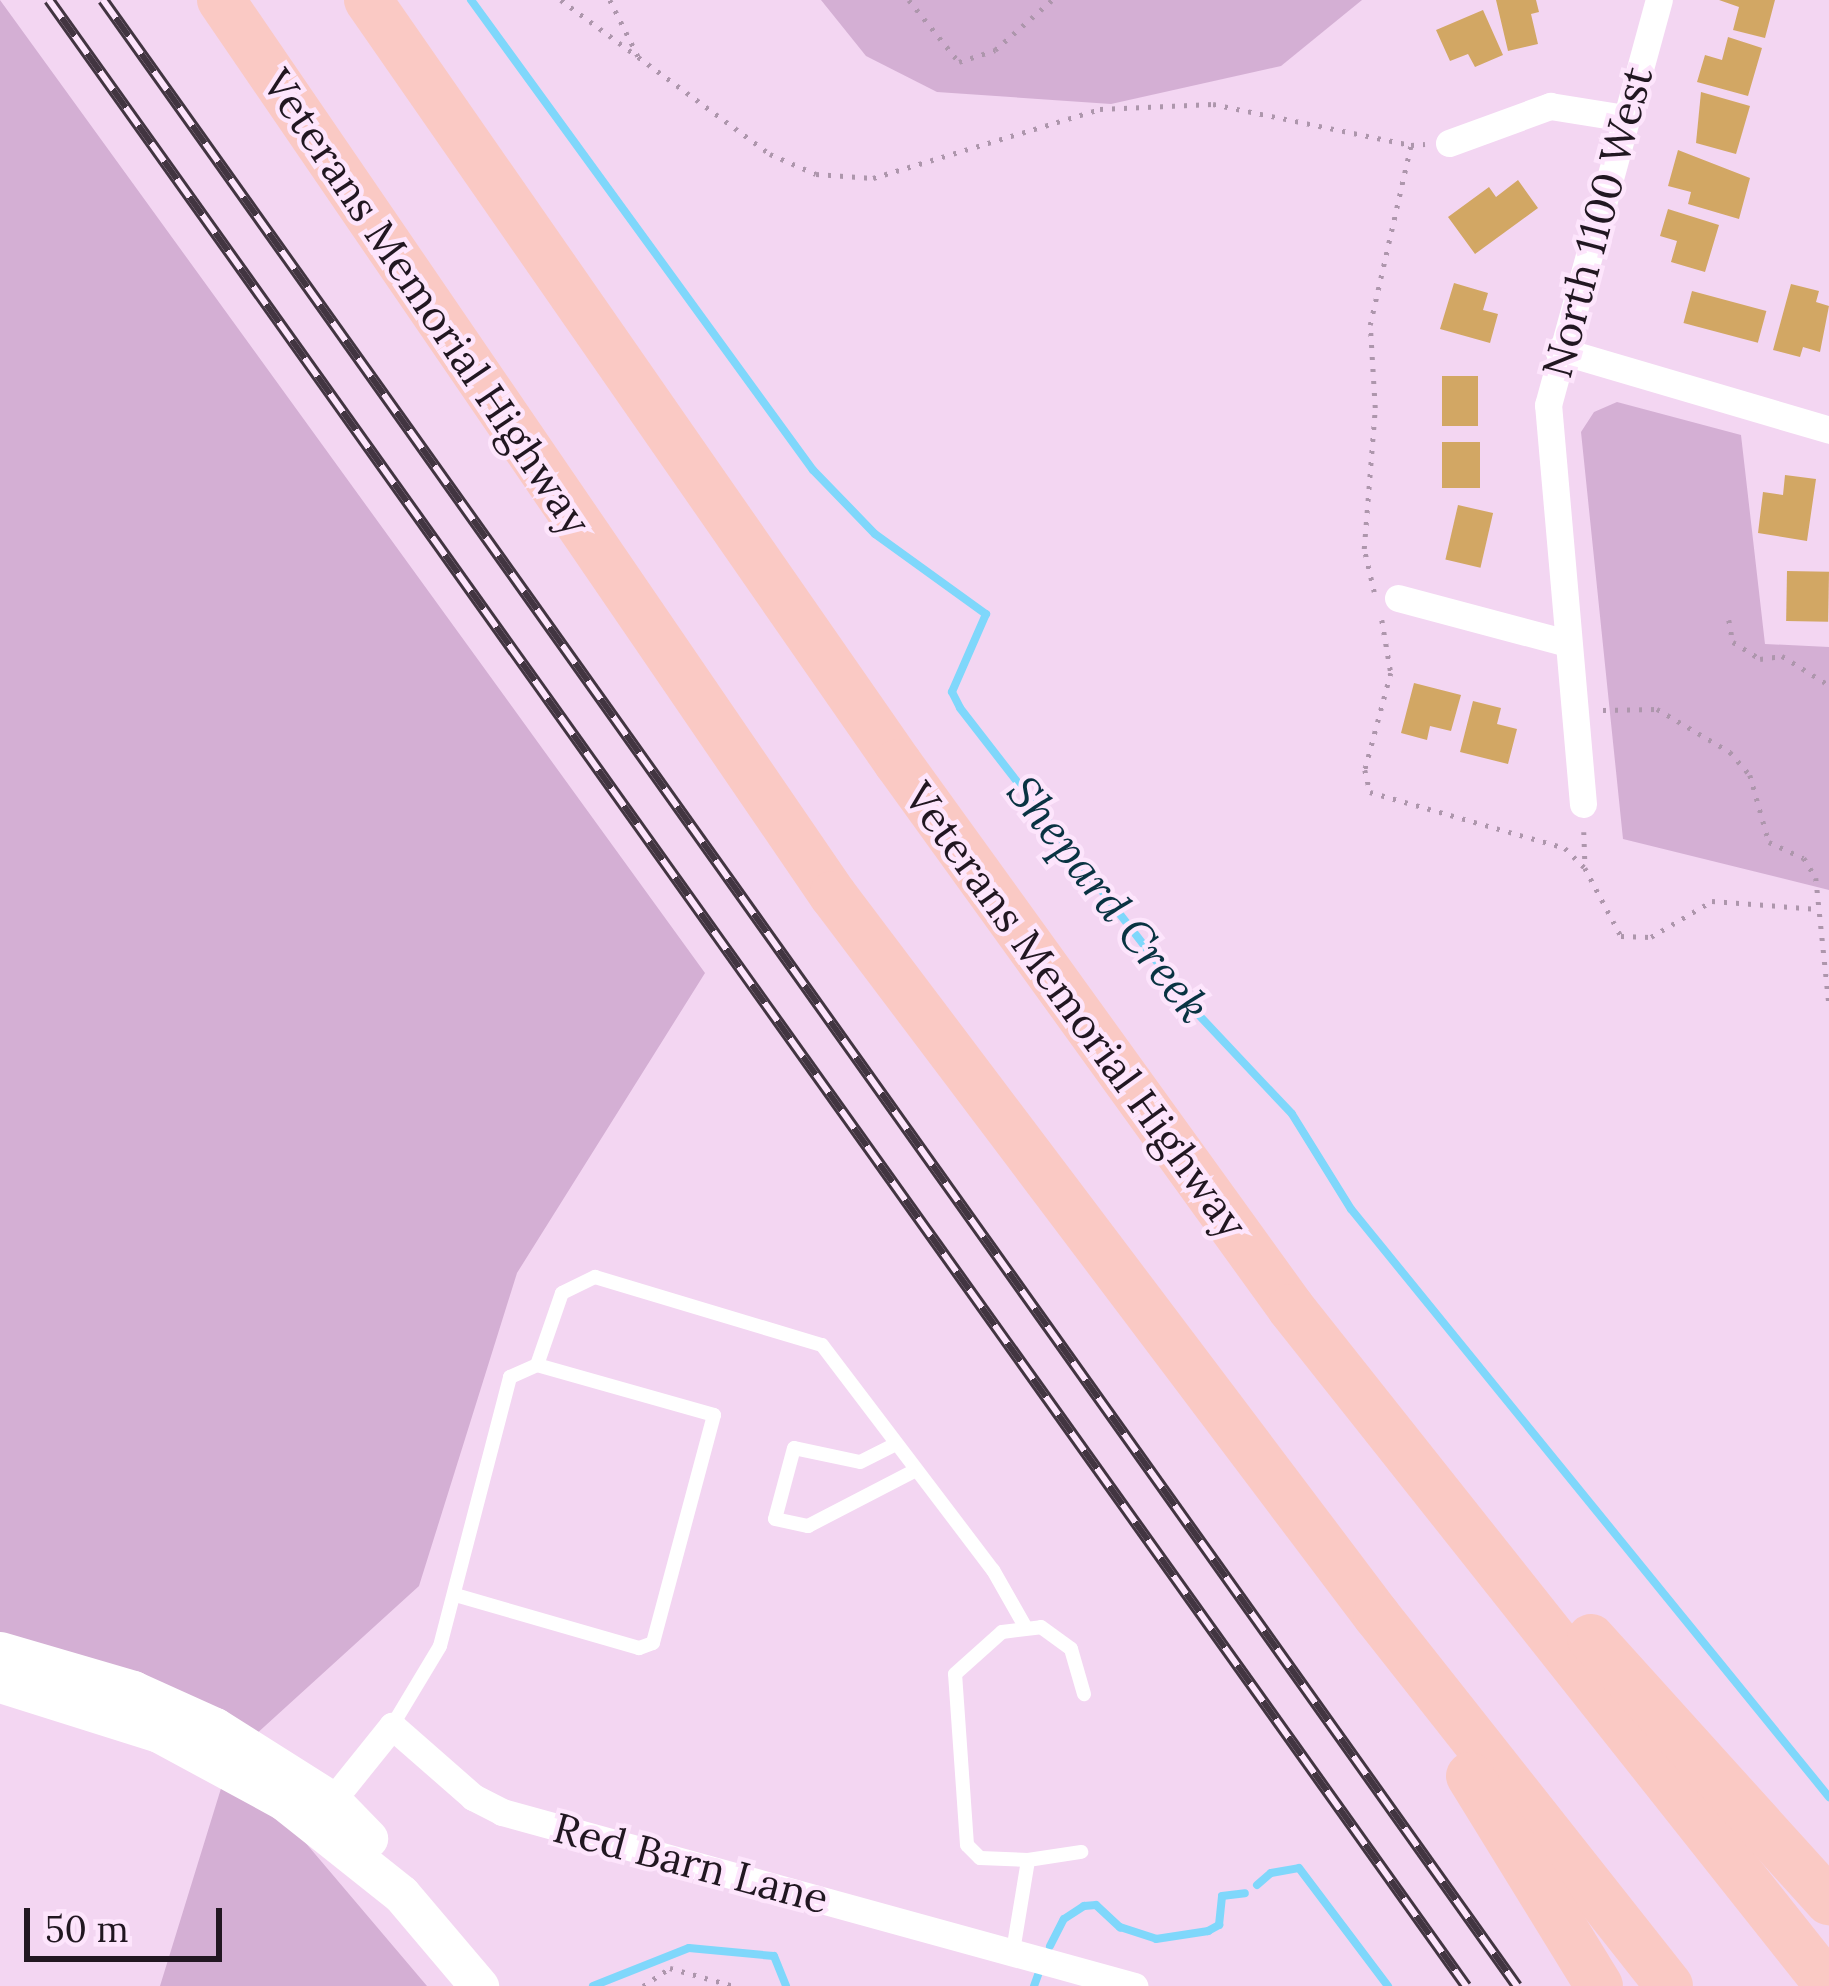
<!DOCTYPE html>
<style>
body{margin:0}
#map{position:relative;width:1829px;height:1986px;overflow:hidden;background:#f3d6f2;font-family:Lora,serif}
div>[style]{position:absolute}
[style*='--x']{left:calc(var(--x)*1px);top:calc(var(--y)*1px);width:calc(var(--w)*1px);rotate:calc(var(--a)*1deg)}
.green>*{inset:0;background:#d4afd4}
.stream>*{height:8px;margin:-4px;padding:0 4px;transform-origin:4px;border-radius:4px;background:#7fd7fb}
.building>*{inset:0;background:#d2a764;transform-origin:0 0}
.path>*{height:4.5px;margin-top:-2.25px;transform-origin:0;background:repeating-linear-gradient(90deg,#ad96ac 0 3px,transparent 0 12px)}
.lane>*{height:14px;margin:-7px;padding:0 7px;transform-origin:7px;border-radius:7px;background:#fff}
.street>*{height:27px;margin:-13.5px;padding:0 13.5px;transform-origin:13.5px;border-radius:13.5px;background:#fff}
.secondary>*{height:39px;margin:-19.5px;padding:0 19.5px;transform-origin:19.5px;border-radius:19.5px;background:#fff}
.highway>*{height:48px;margin:-24px;padding:0 24px;transform-origin:24px;border-radius:24px;background:#fac9c4}
.rail>*{height:12px;margin-top:-6px;transform-origin:0;background:repeating-linear-gradient(90deg,#fde5fc 0 22px,#423541 0 44px);box-sizing:border-box;border-block:3px solid #423541}
span{translate:-50% -50%;white-space:nowrap;text-align:center;line-height:1.15;-webkit-text-stroke:9px #fde5fc;paint-order:stroke}
.street-label{font-size:42px;color:#211721}
.water-label{font-size:45px;color:#093342;font-style:italic}
.scale{position:absolute;left:24px;top:1908px;width:198px;height:54px;box-sizing:border-box;border:6px solid #211721;border-top:0;padding-left:15px;font-size:36px;line-height:42px;white-space:nowrap;color:#211721;-webkit-text-stroke:9px #fde5fc;paint-order:stroke}
</style>
<div id="map">
<div class="green">
<div style="clip-path:polygon(0 0,705px 973px,517px 1273px,419px 1586px,232px 1756px,427px 1986px,160px 1986px,231px 1756px,0 1697px)"></div>
<div style="clip-path:polygon(821px 0,1362px 0,1281px 66px,1111px 104px,937px 92px,866px 56px)"></div>
<div style="clip-path:polygon(1617px 402px,1741px 435px,1765px 644px,1829px 647px,1829px 890px,1623px 839px,1581px 432px,1594px 412px)"></div>
</div>
<div class="stream">
<div style="--x:471;--y:0;--w:581;--a:53.96"></div>
<div style="--x:813;--y:470;--w:89;--a:45.9"></div>
<div style="--x:875;--y:534;--w:137;--a:35.8"></div>
<div style="--x:986;--y:614;--w:85;--a:113.6"></div>
<div style="--x:952;--y:692;--w:18;--a:63"></div>
<div style="--x:960;--y:708;--w:383;--a:52.2"></div>
<div style="--x:1195;--y:1011;--w:141;--a:46.7"></div>
<div style="--x:1292;--y:1114;--w:112;--a:58.2"></div>
<div style="--x:1351;--y:1209;--w:758;--a:50.89"></div>
<div style="--x:1257;--y:1885;--w:18;--a:-41"></div>
<div style="--x:1271;--y:1873;--w:28;--a:-10"></div>
<div style="--x:1299;--y:1868;--w:148;--a:53"></div>
<div style="--x:1050;--y:1946;--w:30;--a:-63"></div>
<div style="--x:1064;--y:1919;--w:24;--a:-33"></div>
<div style="--x:1084;--y:1906;--w:12;--a:-5"></div>
<div style="--x:1096;--y:1905;--w:33;--a:43"></div>
<div style="--x:1120;--y:1927;--w:38;--a:18"></div>
<div style="--x:1156;--y:1939;--w:53;--a:-8.7"></div>
<div style="--x:1208;--y:1931;--w:13;--a:-29"></div>
<div style="--x:1219;--y:1925;--w:29;--a:-84"></div>
<div style="--x:1222;--y:1896;--w:23;--a:-7"></div>
<div style="--x:593;--y:1986;--w:103;--a:-21.6"></div>
<div style="--x:689;--y:1948;--w:85;--a:5.4"></div>
<div style="--x:774;--y:1956;--w:32;--a:68"></div>
<div style="--x:1034;--y:1986;--w:12;--a:-70"></div>
</div>
<div class="building">
<div style="clip-path:polygon(1496px 0,1536px 0,1539px 12px,1531px 14px,1538px 44px,1508px 51px)"></div>
<div style="clip-path:polygon(1719px 0,1775px 0,1765px 38px,1733px 30px,1739px 7px)"></div>
<div style="clip-path:polygon(1483px 10px,1503px 55px,1475px 67px,1468px 54px,1450px 61px,1436px 30px)"></div>
<div style="clip-path:polygon(1728px 37px,1762px 48px,1748px 96px,1697px 82px,1705px 55px,1722px 60px)"></div>
<div style="clip-path:polygon(1701px 92px,1750px 106px,1736px 154px,1696px 143px)"></div>
<div style="clip-path:polygon(1678px 150px,1750px 178px,1739px 219px,1688px 204px,1691px 192px,1668px 186px)"></div>
<div style="clip-path:polygon(1518px 180px,1538px 208px,1475px 254px,1448px 217px,1489px 187px,1496px 197px)"></div>
<div style="clip-path:polygon(1668px 209px,1719px 225px,1705px 272px,1671px 262px,1677px 241px,1660px 236px)"></div>
<div style="clip-path:polygon(1454px 283px,1488px 293px,1483px 310px,1498px 314px,1490px 343px,1440px 329px)"></div>
<div style="clip-path:polygon(1791px 284px,1819px 291px,1816px 302px,1829px 306px,1820px 352px,1803px 347px,1800px 357px,1773px 350px)"></div>
<div style="left:1692px;top:291px;width:77px;height:33px;rotate:15deg"></div>
<div style="left:1442px;top:376px;width:36px;height:50px"></div>
<div style="left:1442px;top:442px;width:38px;height:46px"></div>
<div style="clip-path:polygon(1785px 475px,1816px 479px,1807px 541px,1758px 533px,1763px 492px,1783px 495px)"></div>
<div style="left:1458px;top:505px;width:36px;height:56px;rotate:13deg"></div>
<div style="left:1787px;top:571px;width:42px;height:50px;rotate:1deg"></div>
<div style="clip-path:polygon(1414px 683px,1461px 695px,1451px 731px,1430px 726px,1427px 740px,1401px 733px)"></div>
<div style="clip-path:polygon(1473px 701px,1501px 708px,1497px 724px,1517px 729px,1508px 764px,1460px 752px)"></div>
</div>
<div class="path">
<div style="--x:561;--y:0;--w:260;--a:36.4"></div>
<div style="--x:770;--y:154;--w:50;--a:23.5"></div>
<div style="--x:816;--y:174;--w:57;--a:4"></div>
<div style="--x:873;--y:178;--w:237;--a:-16.9"></div>
<div style="--x:1100;--y:109;--w:113;--a:-2.5"></div>
<div style="--x:1213;--y:104;--w:202;--a:11.7"></div>
<div style="--x:610;--y:0;--w:69;--a:63.4"></div>
<div style="--x:909;--y:0;--w:80;--a:51.1"></div>
<div style="--x:959;--y:62;--w:38;--a:-18"></div>
<div style="--x:995;--y:50;--w:76;--a:-41.3"></div>
<div style="--x:1374;--y:592;--w:44;--a:-103.1"></div>
<div style="--x:1364;--y:549;--w:141;--a:-85.5"></div>
<div style="--x:1375;--y:408;--w:83;--a:-93.4"></div>
<div style="--x:1370;--y:325;--w:185;--a:-77.2"></div>
<div style="--x:1411;--y:145;--w:14;--a:-4"></div>
<div style="--x:1382;--y:620;--w:54;--a:80.4"></div>
<div style="--x:1391;--y:673;--w:100;--a:105"></div>
<div style="--x:1365;--y:770;--w:23;--a:77"></div>
<div style="--x:1370;--y:792;--w:203;--a:16"></div>
<div style="--x:1565;--y:848;--w:28;--a:45"></div>
<div style="--x:1585;--y:868;--w:77;--a:62.1"></div>
<div style="--x:1621;--y:936;--w:30;--a:2"></div>
<div style="--x:1651;--y:937;--w:71;--a:-30.5"></div>
<div style="--x:1712;--y:901;--w:106;--a:4.3"></div>
<div style="--x:1729;--y:620;--w:22;--a:80"></div>
<div style="--x:1733;--y:642;--w:32;--a:32"></div>
<div style="--x:1760;--y:659;--w:22;--a:-8"></div>
<div style="--x:1782;--y:656;--w:55;--a:31.7"></div>
<div style="--x:1603;--y:710;--w:54;--a:-1.1"></div>
<div style="--x:1657;--y:709;--w:85;--a:30.5"></div>
<div style="--x:1730;--y:752;--w:30;--a:49"></div>
<div style="--x:1750;--y:775;--w:70;--a:74.2"></div>
<div style="--x:1769;--y:842;--w:38;--a:25"></div>
<div style="--x:1804;--y:858;--w:23;--a:59"></div>
<div style="--x:1816;--y:878;--w:127;--a:84.1"></div>
<div style="--x:1584;--y:832;--w:36;--a:88"></div>
<div style="--x:643;--y:1986;--w:32;--a:-34"></div>
<div style="--x:670;--y:1968;--w:66;--a:15.7"></div>
</div>
<div class="lane">
<div style="--x:537;--y:1365;--w:76;--a:-70.9"></div>
<div style="--x:562;--y:1293;--w:37;--a:-26"></div>
<div style="--x:595;--y:1277;--w:237;--a:16.7"></div>
<div style="--x:822;--y:1345;--w:283;--a:52.8"></div>
<div style="--x:993;--y:1570;--w:67;--a:60.4"></div>
<div style="--x:896;--y:1444;--w:40;--a:153.4"></div>
<div style="--x:860;--y:1462;--w:67;--a:-168"></div>
<div style="--x:794;--y:1448;--w:73;--a:105"></div>
<div style="--x:775;--y:1519;--w:34;--a:12"></div>
<div style="--x:808;--y:1526;--w:119;--a:-27.4"></div>
<div style="--x:392;--y:1726;--w:93;--a:-59"></div>
<div style="--x:440;--y:1646;--w:278;--a:-75.4"></div>
<div style="--x:510;--y:1377;--w:30;--a:-24"></div>
<div style="--x:537;--y:1365;--w:184;--a:15.8"></div>
<div style="--x:714;--y:1415;--w:236;--a:105"></div>
<div style="--x:653;--y:1643;--w:15;--a:160"></div>
<div style="--x:639;--y:1648;--w:191;--a:-163.9"></div>
<div style="--x:1028;--y:1860;--w:54;--a:-8.6"></div>
<div style="--x:1013;--y:1951;--w:92;--a:-80.6"></div>
<div style="--x:1028;--y:1860;--w:48;--a:-177.6"></div>
<div style="--x:980;--y:1858;--w:18;--a:-135"></div>
<div style="--x:967;--y:1845;--w:171;--a:-94"></div>
<div style="--x:955;--y:1674;--w:63;--a:-41.8"></div>
<div style="--x:1002;--y:1632;--w:39;--a:-7"></div>
<div style="--x:1041;--y:1627;--w:37;--a:36"></div>
<div style="--x:1071;--y:1649;--w:47;--a:73.9"></div>
</div>
<div class="street">
<div style="--x:1449;--y:143;--w:108;--a:-20.1"></div>
<div style="--x:1550;--y:106;--w:76;--a:9.1"></div>
<div style="--x:1558;--y:350;--w:283;--a:16.4"></div>
<div style="--x:1398;--y:598;--w:175;--a:14.9"></div>
<div style="--x:1583;--y:804;--w:401;--a:-95"></div>
<div style="--x:1548;--y:405;--w:420;--a:-74.7"></div>
<div style="--x:322;--y:1813;--w:112;--a:-51.2"></div>
<div style="--x:392;--y:1726;--w:108;--a:41.2"></div>
<div style="--x:473;--y:1797;--w:33;--a:27"></div>
<div style="--x:502;--y:1812;--w:656;--a:15.39"></div>
</div>
<div class="secondary">
<div style="--x:0;--y:1651;--w:139;--a:16.3"></div>
<div style="--x:133;--y:1690;--w:90;--a:24.3"></div>
<div style="--x:215;--y:1727;--w:138;--a:32.3"></div>
<div style="--x:332;--y:1801;--w:52;--a:45.8"></div>
<div style="--x:0;--y:1683;--w:167;--a:17.5"></div>
<div style="--x:159;--y:1733;--w:142;--a:28.5"></div>
<div style="--x:284;--y:1801;--w:149;--a:38.5"></div>
<div style="--x:401;--y:1894;--w:121;--a:49.7"></div>
</div>
<div class="highway">
<div style="--x:221;--y:0;--w:1084;--a:55.64"></div>
<div style="--x:833;--y:895;--w:903;--a:52.97"></div>
<div style="--x:1377;--y:1616;--w:471;--a:51.7"></div>
<div style="--x:368;--y:0;--w:929;--a:55.22"></div>
<div style="--x:898;--y:763;--w:672;--a:54.2"></div>
<div style="--x:1291;--y:1308;--w:866;--a:51.57"></div>
<div style="--x:1591;--y:1638;--w:355;--a:47.9"></div>
<div style="--x:1470;--y:1776;--w:246;--a:58.4"></div>
</div>
<div class="rail">
<div style="--x:49;--y:0;--w:2440;--a:54.49"></div>
<div style="--x:103;--y:0;--w:2438;--a:54.55"></div>
</div>
<div class="street-label">
<span style="left:1597px;top:222px;rotate:-75deg">North 1100 West</span>
<span style="left:427px;top:302px;rotate:56deg">Veterans Memorial Highway</span>
<span style="left:1076px;top:1010px;rotate:54deg">Veterans Memorial Highway</span>
<span style="left:691px;top:1863px;rotate:15deg">Red Barn Lane</span>
</div>
<div class="water-label">
<span style="left:1109px;top:899px;rotate:52deg">Shepard Creek</span>
</div>
<div class="scale">50 m</div>
</div>
